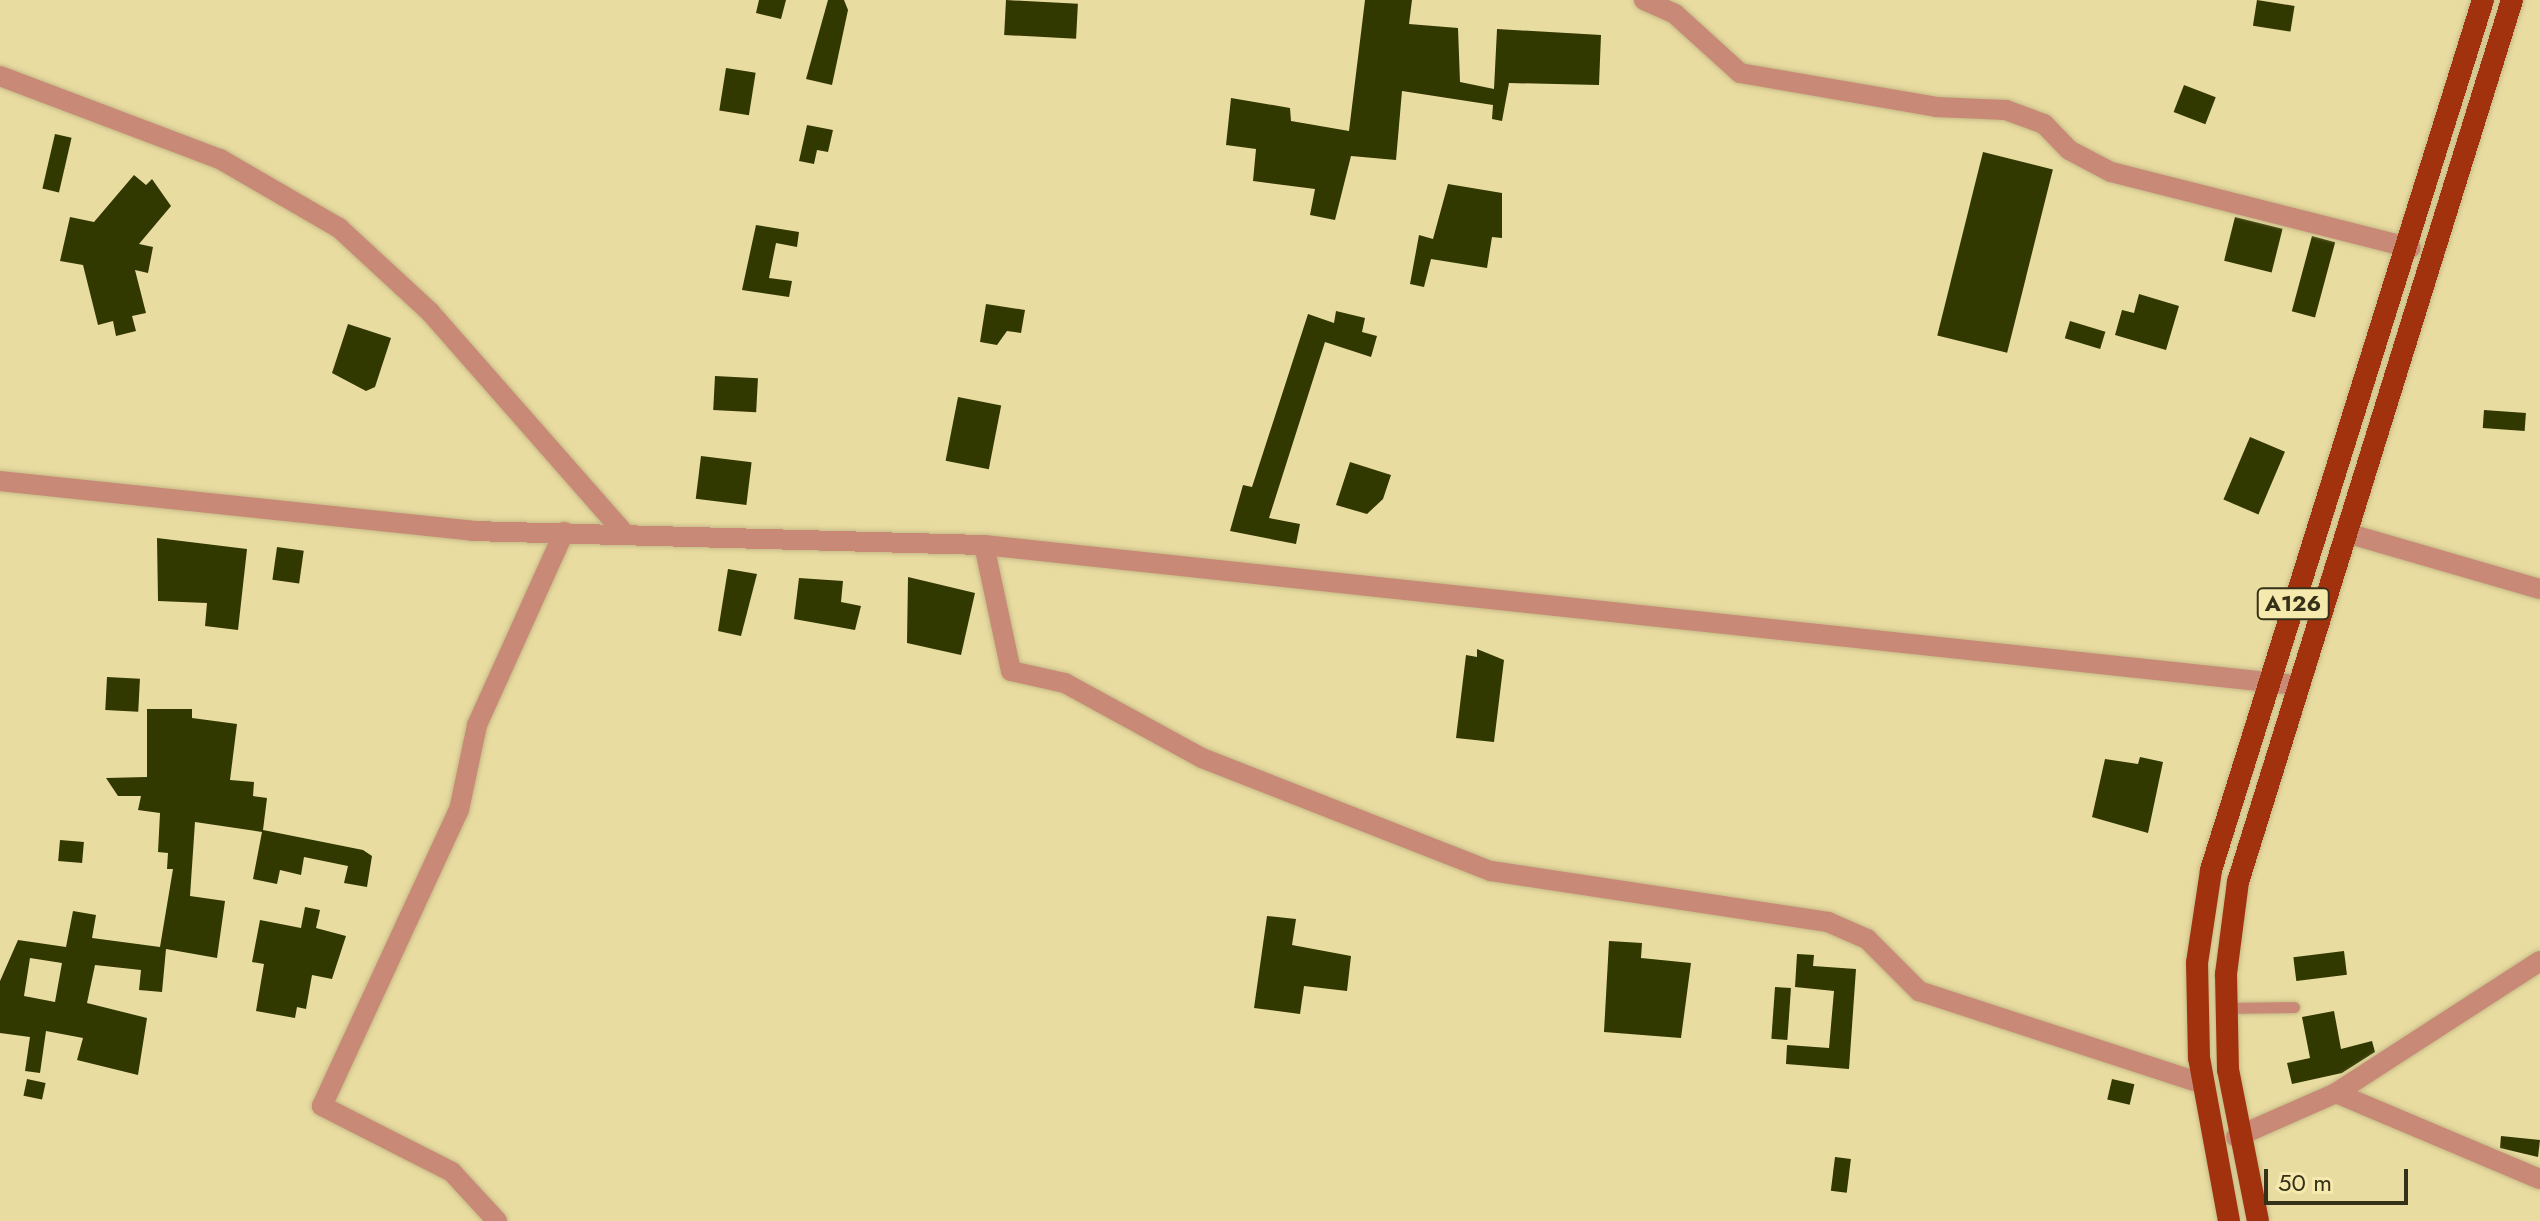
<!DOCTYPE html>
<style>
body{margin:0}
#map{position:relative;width:2540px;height:1221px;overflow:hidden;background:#e9dca1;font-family:Jost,sans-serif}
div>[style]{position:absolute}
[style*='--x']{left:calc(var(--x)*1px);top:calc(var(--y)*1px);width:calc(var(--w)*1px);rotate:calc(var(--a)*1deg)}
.building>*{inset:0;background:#313800;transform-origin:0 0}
.roads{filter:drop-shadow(0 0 2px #c5ba86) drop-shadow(0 0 2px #c5ba86)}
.service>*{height:11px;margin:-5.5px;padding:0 5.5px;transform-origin:5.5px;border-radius:5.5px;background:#c98977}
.minor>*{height:20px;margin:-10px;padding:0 10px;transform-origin:10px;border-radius:10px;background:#c98977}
.trunk>*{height:22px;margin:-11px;padding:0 11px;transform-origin:11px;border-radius:11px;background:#a1320d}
span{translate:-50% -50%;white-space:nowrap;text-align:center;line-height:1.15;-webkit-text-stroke:8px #f6e9ae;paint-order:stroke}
.shield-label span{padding:2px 6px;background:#f6e9ae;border:2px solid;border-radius:6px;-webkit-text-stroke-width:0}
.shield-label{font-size:22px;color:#353018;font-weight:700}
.scale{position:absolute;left:2264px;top:1169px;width:144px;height:36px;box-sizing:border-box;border:4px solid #353018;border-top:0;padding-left:10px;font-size:24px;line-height:28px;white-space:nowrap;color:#353018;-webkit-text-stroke:6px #f6e9ae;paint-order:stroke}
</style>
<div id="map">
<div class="building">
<div style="clip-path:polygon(759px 0,786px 0,781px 19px,756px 13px)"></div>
<div style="clip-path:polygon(828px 0,844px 0,848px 10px,832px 85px,806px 79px)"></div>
<div style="left:1006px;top:0;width:72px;height:35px;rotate:3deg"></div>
<div style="clip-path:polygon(1365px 0,1412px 0,1409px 24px,1458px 28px,1460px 82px,1494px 89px,1497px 29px,1601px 35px,1599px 85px,1509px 83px,1502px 121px,1492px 119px,1493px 105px,1402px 91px,1396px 160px,1351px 156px,1335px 220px,1310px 215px,1315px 189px,1253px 181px,1256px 149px,1226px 145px,1231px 98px,1290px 108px,1291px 121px,1349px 131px)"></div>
<div style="left:2257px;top:0;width:38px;height:26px;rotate:9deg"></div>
<div style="left:726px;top:68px;width:30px;height:43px;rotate:9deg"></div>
<div style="left:2184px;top:85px;width:34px;height:29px;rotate:21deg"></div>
<div style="clip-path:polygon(807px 125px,833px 130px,828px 152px,817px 150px,814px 164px,799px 161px)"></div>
<div style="left:55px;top:134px;width:17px;height:56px;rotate:13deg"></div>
<div style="left:1983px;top:152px;width:72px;height:189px;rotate:14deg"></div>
<div style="clip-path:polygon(134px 175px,146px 185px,152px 179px,171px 206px,139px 244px,153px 247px,148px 273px,135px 270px,146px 313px,132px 316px,136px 331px,116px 336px,113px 321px,98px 325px,83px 265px,60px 261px,70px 217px,94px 222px)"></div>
<div style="clip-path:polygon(1448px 184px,1502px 193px,1502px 238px,1492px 237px,1487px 268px,1431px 259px,1424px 287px,1410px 284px,1419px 235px,1433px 239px)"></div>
<div style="left:2235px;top:217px;width:49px;height:45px;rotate:14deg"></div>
<div style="clip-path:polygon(756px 225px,799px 232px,797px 247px,776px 243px,769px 278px,792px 281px,789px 297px,742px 290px)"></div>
<div style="left:2312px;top:236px;width:24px;height:78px;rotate:15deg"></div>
<div style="clip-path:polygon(2139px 294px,2179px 306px,2166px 350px,2115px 335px,2122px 310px,2134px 313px)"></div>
<div style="clip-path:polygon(986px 304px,1025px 310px,1021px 333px,1007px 331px,997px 345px,980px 342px)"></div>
<div style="clip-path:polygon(1336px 311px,1365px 318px,1362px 332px,1377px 336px,1371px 357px,1325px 342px,1269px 518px,1300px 524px,1296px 544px,1230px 531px,1243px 485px,1252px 487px,1308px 314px,1334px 323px)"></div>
<div style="left:2070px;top:321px;width:37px;height:18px;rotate:17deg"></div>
<div style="clip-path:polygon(348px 324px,391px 338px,375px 387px,366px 391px,332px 373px)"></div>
<div style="left:715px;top:376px;width:43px;height:34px;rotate:3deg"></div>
<div style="left:958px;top:397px;width:44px;height:65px;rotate:11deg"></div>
<div style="left:2484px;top:410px;width:42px;height:18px;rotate:4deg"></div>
<div style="left:2250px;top:437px;width:38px;height:68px;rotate:23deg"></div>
<div style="left:701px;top:456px;width:51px;height:43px;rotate:7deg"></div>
<div style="clip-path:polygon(1350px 462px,1391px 475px,1383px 499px,1367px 514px,1336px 505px)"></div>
<div style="clip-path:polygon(157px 538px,247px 549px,238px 630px,205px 626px,207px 603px,158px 601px)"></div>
<div style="left:277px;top:547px;width:27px;height:33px;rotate:8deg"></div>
<div style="clip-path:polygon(728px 569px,757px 574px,741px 636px,718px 631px)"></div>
<div style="clip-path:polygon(908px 577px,975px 593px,961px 655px,907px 643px)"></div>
<div style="clip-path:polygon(799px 578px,843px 581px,841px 602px,861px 606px,855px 630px,794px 619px)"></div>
<div style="clip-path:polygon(1477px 649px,1504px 660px,1494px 742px,1456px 738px,1466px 655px,1477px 657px)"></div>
<div style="left:107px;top:677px;width:33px;height:33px;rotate:3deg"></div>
<div style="clip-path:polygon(evenodd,147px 709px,192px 709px,192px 718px,237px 724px,230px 780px,254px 782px,253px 796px,267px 798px,263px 830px,363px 850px,372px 856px,367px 887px,344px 883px,348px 866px,304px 857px,301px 875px,280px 870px,277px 884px,253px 879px,262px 832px,195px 822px,190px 896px,225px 901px,217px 958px,166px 949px,162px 992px,139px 990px,141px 970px,95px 965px,87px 1003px,147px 1018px,138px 1075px,77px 1060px,83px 1038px,46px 1031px,40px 1073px,25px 1071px,30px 1037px,0 1033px,0 981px,18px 940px,66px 947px,73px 911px,96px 915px,92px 938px,160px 947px,173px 869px,167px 869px,168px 853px,158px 852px,160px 813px,138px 810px,141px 796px,118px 796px,106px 778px,147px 777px,147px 709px,30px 958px,62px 963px,55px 1002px,24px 996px,30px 958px)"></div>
<div style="clip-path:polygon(2140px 757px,2163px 762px,2148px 833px,2092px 817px,2105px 759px,2138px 764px)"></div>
<div style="left:60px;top:840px;width:24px;height:21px;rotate:5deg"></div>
<div style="clip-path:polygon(305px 907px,320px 910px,316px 928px,346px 936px,332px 979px,312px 975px,306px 1009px,297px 1007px,295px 1018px,256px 1011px,264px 964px,252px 962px,260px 920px,301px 928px)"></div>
<div style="clip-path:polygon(1267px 916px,1296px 919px,1292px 945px,1351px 956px,1347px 991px,1304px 986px,1300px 1014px,1254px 1008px)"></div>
<div style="clip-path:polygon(1609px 941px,1642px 943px,1641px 958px,1691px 963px,1681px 1038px,1604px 1032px)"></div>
<div style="left:2344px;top:951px;width:24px;height:51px;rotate:83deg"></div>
<div style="clip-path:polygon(1797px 954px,1814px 955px,1813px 966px,1856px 969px,1849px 1069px,1786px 1064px,1787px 1045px,1829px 1048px,1834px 991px,1795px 987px)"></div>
<div style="left:1775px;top:987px;width:16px;height:52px;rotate:4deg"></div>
<div style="clip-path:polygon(2334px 1011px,2341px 1049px,2372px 1041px,2375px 1052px,2342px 1073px,2292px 1084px,2287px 1063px,2310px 1058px,2302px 1017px)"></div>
<div style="left:27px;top:1079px;width:19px;height:17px;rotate:12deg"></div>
<div style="left:2112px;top:1079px;width:23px;height:21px;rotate:13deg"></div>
<div style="clip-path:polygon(2501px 1136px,2540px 1140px,2538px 1157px,2500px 1148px)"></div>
<div style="left:1835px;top:1157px;width:16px;height:34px;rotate:7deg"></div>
</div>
<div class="roads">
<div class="service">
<div style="--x:2226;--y:1008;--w:68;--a:-0.8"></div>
</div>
<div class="minor">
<div style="--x:1644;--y:0;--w:34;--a:24"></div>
<div style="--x:1675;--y:14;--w:88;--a:42.2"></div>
<div style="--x:1740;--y:73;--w:199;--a:9.8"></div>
<div style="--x:1936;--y:107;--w:70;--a:2.5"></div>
<div style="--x:2006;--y:110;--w:40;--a:20.2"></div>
<div style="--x:2044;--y:124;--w:36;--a:46"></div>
<div style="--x:2069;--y:150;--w:47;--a:27.6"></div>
<div style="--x:2111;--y:172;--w:309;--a:14.2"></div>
<div style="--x:0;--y:76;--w:235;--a:20.7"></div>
<div style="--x:220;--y:159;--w:138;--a:30.1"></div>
<div style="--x:339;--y:228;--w:124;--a:42.7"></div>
<div style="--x:430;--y:312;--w:294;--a:48.7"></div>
<div style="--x:0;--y:481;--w:475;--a:6"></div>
<div style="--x:472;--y:531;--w:512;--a:1.57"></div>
<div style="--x:984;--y:545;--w:1319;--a:6.09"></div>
<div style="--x:2346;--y:533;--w:202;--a:16.1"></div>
<div style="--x:984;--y:545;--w:129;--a:77.9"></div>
<div style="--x:1011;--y:671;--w:55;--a:12.5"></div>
<div style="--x:1065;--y:683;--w:156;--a:28.7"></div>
<div style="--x:1202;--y:758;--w:310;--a:21.4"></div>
<div style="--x:1491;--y:871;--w:341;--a:8.6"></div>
<div style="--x:1828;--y:922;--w:43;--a:23.6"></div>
<div style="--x:1867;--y:939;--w:74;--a:45"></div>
<div style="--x:1919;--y:991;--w:297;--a:18.1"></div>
<div style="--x:2336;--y:1093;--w:221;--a:22.9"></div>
<div style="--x:2236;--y:1137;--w:109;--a:-23.7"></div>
<div style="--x:2336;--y:1093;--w:243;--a:-32.9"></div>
<div style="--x:497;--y:1221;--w:67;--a:-132.6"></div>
<div style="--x:452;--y:1172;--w:146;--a:-153.1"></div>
<div style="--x:322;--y:1106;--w:326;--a:-65.2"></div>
<div style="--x:459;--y:810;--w:87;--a:-78"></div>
<div style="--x:477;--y:725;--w:212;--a:-65.7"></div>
</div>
<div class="trunk">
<div style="--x:2229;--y:1221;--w:166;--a:-100.4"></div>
<div style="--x:2199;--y:1058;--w:95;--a:-91.2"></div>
<div style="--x:2197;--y:963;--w:94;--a:-81.4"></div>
<div style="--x:2211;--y:870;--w:912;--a:-72.64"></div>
<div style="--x:2258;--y:1221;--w:154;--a:-101.2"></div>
<div style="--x:2228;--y:1070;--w:96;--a:-91.2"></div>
<div style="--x:2226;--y:974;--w:93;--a:-82.6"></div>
<div style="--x:2238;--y:882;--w:924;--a:-72.74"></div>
</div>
</div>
<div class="shield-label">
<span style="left:2293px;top:604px">A126</span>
</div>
<div class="scale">50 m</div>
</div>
